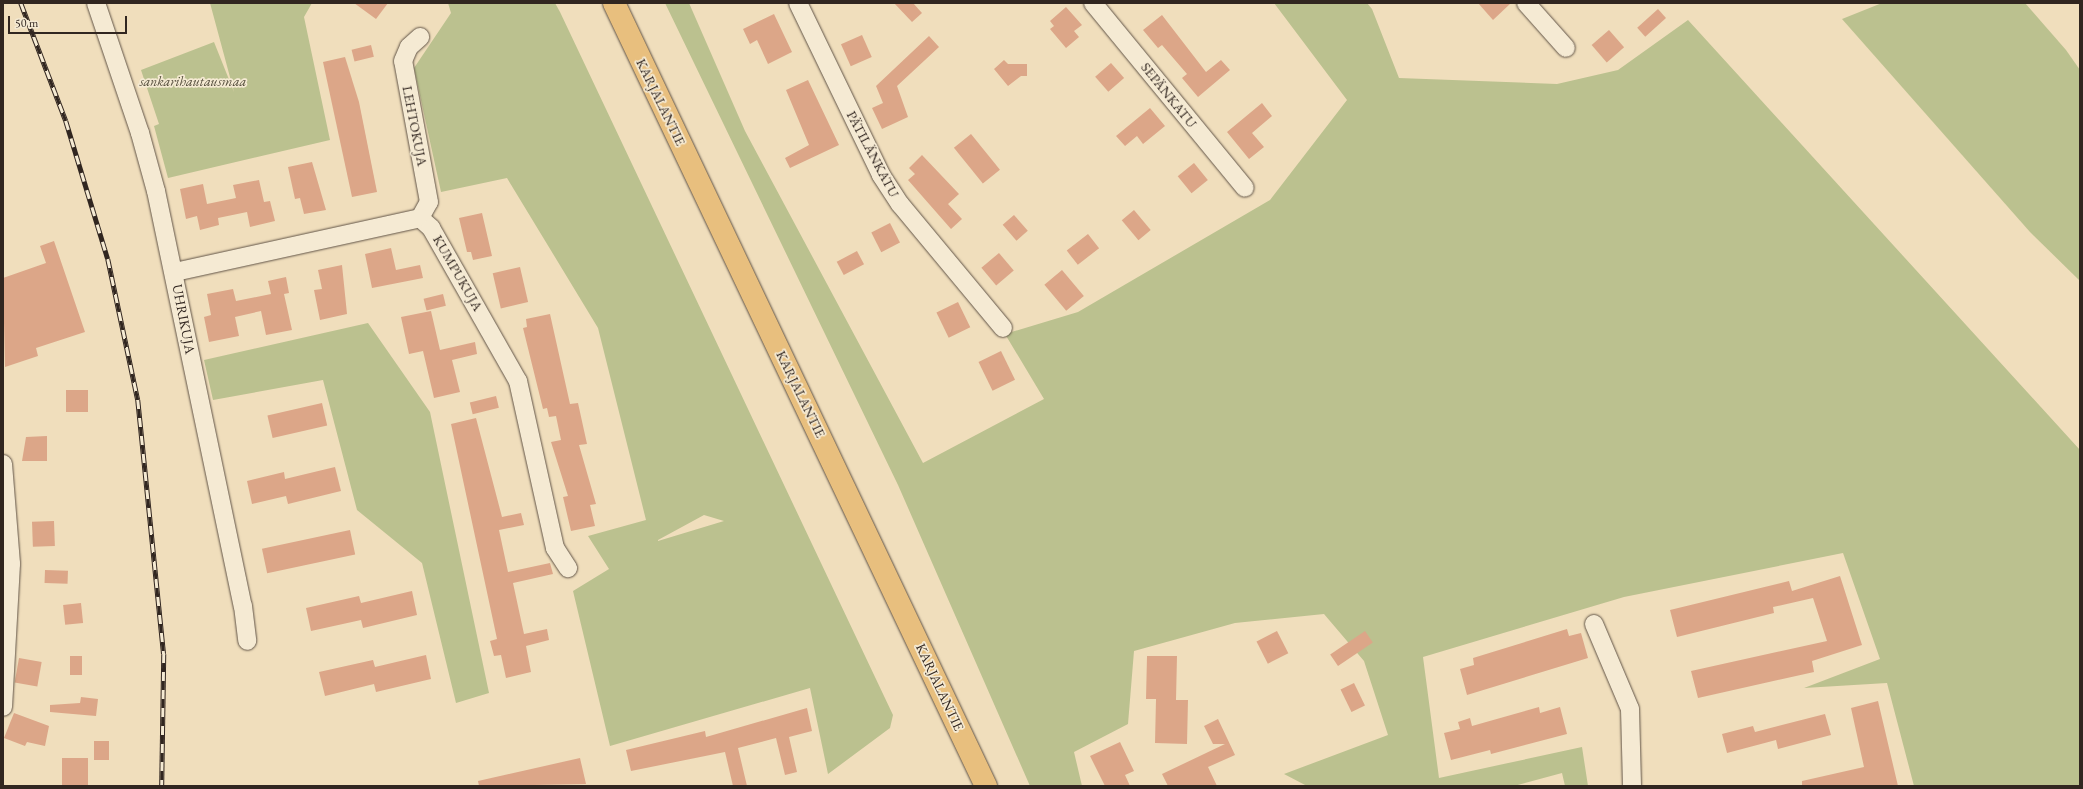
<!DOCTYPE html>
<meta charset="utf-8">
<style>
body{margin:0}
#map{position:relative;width:2083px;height:789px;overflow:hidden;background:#f0debc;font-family:"EB Garamond",serif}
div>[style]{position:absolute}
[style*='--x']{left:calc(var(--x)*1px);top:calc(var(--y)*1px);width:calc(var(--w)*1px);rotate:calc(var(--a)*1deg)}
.green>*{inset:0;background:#bbc18f}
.building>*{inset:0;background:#dca688;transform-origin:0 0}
.roads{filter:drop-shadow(0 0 1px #615447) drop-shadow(0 0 1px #615447)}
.minor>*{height:18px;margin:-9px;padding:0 9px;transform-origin:9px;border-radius:9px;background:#f5ead3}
.major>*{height:22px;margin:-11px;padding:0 11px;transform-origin:11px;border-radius:11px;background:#e8bf7e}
.rail>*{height:4.5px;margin-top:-2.25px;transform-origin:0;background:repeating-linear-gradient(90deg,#f5ead3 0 9px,#312620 0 18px);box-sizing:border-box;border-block:1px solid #312620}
span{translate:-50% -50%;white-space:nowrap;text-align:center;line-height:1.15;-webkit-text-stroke:3.5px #f5ead3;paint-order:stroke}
.park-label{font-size:14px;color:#544d3c;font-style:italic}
.street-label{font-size:14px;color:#312620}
.frame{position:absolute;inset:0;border:4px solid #312620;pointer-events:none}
.scale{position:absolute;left:8px;top:16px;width:119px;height:18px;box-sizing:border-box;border:2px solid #312620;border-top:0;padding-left:5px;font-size:12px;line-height:14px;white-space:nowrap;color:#312620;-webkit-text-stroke:3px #f5ead3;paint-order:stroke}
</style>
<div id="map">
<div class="green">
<div style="clip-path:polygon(210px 3px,312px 3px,304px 17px,330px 140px,168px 178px,154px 126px,159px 124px,141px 70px,214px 42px,234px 92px)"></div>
<div style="clip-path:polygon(evenodd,448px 3px,555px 3px,560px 12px,893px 715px,890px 728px,828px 774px,810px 688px,610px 746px,573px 591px,609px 569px,588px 536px,646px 520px,598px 328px,507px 178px,441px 192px,414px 68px,451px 13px,448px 3px,704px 515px,724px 521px,658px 541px,658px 540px,704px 515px)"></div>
<div style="clip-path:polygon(665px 3px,689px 3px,745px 131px,923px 463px,1044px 399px,1005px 334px,1078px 312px,1270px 200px,1347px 100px,1274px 3px,1367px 3px,1372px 9px,1399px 78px,1557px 84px,1618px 70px,1688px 20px,2080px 450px,2080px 786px,1914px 786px,1887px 683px,1804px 688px,1880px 659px,1843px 553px,1624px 597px,1423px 657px,1439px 778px,1582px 747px,1588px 786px,1565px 786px,1562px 773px,1514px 786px,1307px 786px,1284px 774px,1388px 735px,1364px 661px,1324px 614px,1235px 623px,1134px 651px,1128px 724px,1074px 752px,1082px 786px,1030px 786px,898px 485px)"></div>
<div style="clip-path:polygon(1882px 3px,2025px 3px,2066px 50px,2080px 70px,2080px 281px,2030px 232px,1842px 19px)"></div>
<div style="clip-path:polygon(368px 323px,430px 412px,489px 693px,456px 703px,422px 563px,357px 510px,323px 380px,213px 400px,204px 360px)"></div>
</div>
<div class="building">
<div style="clip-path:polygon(354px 3px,388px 3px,376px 19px)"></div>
<div style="clip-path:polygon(894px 3px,913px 3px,922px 13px,912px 22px)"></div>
<div style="clip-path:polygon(1478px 3px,1511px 3px,1493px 20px)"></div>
<div style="clip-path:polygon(1066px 7px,1082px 25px,1074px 31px,1079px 37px,1066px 48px,1050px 29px,1054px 26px,1050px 21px)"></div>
<div style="left:1658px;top:9px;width:12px;height:28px;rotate:48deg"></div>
<div style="clip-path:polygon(774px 14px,792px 52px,768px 64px,757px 40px,750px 44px,743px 29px)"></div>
<div style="clip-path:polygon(1162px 15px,1206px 72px,1221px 60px,1230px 70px,1198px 97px,1182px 78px,1187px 74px,1162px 45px,1158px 48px,1143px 30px)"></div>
<div style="left:1609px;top:30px;width:23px;height:23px;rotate:49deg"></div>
<div style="left:862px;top:35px;width:24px;height:23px;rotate:66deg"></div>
<div style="clip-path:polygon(929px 36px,939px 47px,897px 86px,908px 117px,882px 129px,872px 108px,883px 103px,876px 86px)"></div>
<div style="left:371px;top:45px;width:12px;height:20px;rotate:76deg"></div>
<div style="clip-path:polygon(345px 57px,359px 102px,377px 192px,352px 197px,323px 62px)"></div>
<div style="clip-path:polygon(1004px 60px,1008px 64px,1027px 64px,1027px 76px,1021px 76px,1008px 86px,994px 69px)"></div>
<div style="left:1111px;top:63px;width:20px;height:21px;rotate:49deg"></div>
<div style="clip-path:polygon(808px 80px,839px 145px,790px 168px,785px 158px,809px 145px,786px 90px)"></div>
<div style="clip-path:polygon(1262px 103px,1272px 116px,1252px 133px,1264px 147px,1249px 159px,1227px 132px)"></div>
<div style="clip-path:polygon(1150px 108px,1165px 126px,1143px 144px,1137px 136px,1125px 146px,1116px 136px)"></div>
<div style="left:971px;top:134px;width:46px;height:22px;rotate:51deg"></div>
<div style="clip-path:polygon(922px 155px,959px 194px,948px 204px,962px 219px,951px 229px,908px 180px,915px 174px,909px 168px)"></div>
<div style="clip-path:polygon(312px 162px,326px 210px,304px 214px,300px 198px,295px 199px,288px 167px)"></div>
<div style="left:1194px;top:163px;width:22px;height:21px;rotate:51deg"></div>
<div style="clip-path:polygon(259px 180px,264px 202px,270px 201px,275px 221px,250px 227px,247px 212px,218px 218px,219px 225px,200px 230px,197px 216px,186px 219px,180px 189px,203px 184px,207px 204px,236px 198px,233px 185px)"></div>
<div style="left:1134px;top:210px;width:26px;height:16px;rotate:50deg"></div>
<div style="clip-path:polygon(482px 213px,492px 256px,473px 260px,471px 252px,467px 252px,459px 218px)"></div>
<div style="left:1014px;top:215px;width:21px;height:15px;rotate:49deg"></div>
<div style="left:890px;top:223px;width:22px;height:21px;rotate:63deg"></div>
<div style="left:1088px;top:234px;width:18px;height:27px;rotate:52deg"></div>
<div style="clip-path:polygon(54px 241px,85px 332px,36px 348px,38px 356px,5px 367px,3px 278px,46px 263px,40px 246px)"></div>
<div style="clip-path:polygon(391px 248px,396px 270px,420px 265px,423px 278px,372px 288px,365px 254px)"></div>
<div style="left:857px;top:251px;width:15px;height:23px;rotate:62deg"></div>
<div style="left:999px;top:253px;width:23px;height:23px;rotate:50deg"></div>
<div style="clip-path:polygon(342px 265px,347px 314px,320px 320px,314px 290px,322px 289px,318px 270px)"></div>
<div style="left:520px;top:267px;width:36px;height:28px;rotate:77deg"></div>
<div style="left:1062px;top:270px;width:34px;height:23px;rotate:50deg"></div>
<div style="clip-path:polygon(286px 277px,289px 293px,284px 294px,292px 330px,266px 335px,261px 311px,235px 317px,239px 336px,209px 342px,204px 317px,211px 315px,207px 294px,233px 289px,236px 301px,271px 294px,268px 281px)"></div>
<div style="left:443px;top:294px;width:12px;height:20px;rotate:76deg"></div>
<div style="left:958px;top:302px;width:28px;height:24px;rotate:64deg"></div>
<div style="clip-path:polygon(431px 311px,440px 350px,475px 342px,477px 354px,452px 360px,460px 392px,434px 398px,423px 351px,409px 354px,401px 317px)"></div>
<div style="clip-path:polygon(550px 314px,570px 404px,578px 403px,587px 444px,579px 445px,596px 504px,590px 505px,595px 526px,571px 531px,563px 497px,568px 496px,551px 442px,561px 440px,556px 416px,549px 417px,547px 408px,543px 409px,523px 328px,527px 327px,526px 319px)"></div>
<div style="left:1001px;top:351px;width:32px;height:25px;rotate:64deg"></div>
<div style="left:88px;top:390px;width:22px;height:22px;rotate:90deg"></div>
<div style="left:496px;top:396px;width:12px;height:27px;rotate:76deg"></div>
<div style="left:322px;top:403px;width:23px;height:56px;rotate:77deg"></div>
<div style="clip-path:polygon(476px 418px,502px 517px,521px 513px,524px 525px,499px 530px,508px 572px,550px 563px,553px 574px,513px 583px,524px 634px,547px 629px,549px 640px,526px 646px,531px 672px,506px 678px,501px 655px,494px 656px,490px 641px,497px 639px,451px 424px)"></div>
<div style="clip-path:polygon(47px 436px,47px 461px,22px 461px,26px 437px)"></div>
<div style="clip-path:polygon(335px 467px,341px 491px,288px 504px,286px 496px,252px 504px,247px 481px,284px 472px,285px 479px)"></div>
<div style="left:54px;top:521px;width:25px;height:22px;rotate:88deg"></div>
<div style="left:350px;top:530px;width:25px;height:90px;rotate:78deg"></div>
<div style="left:45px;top:570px;width:23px;height:13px;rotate:2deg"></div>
<div style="clip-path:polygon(1840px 576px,1862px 645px,1812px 661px,1814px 672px,1698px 698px,1691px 671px,1827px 641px,1813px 598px,1773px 607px,1774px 613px,1677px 637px,1670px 610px,1789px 581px,1792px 591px)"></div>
<div style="clip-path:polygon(412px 591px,417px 615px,363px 628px,361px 620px,311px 631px,306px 608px,359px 596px,361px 603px)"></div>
<div style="left:81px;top:603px;width:20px;height:18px;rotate:84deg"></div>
<div style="clip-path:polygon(1567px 629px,1569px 636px,1581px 633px,1588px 658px,1467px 695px,1460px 669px,1474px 665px,1473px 658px)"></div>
<div style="left:1277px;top:631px;width:25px;height:23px;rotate:63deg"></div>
<div style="left:1365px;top:631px;width:14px;height:42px;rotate:56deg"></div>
<div style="clip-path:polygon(426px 655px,431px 679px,376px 692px,374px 684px,325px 696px,319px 672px,373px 660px,375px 667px)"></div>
<div style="left:70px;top:656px;width:12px;height:19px"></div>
<div style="clip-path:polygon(1147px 656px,1177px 656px,1176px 700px,1188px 700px,1187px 744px,1155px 743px,1156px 699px,1146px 699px)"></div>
<div style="left:19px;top:658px;width:23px;height:25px;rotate:10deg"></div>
<div style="left:1354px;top:683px;width:25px;height:15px;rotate:64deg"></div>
<div style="clip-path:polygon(81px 697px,98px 699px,96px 716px,50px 712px,50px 705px,80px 703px)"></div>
<div style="clip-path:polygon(1878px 701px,1898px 786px,1802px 786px,1802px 781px,1864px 767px,1851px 708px)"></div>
<div style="clip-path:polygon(1539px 707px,1540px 713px,1560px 707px,1567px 734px,1491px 754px,1490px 750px,1451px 760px,1444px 733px,1460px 729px,1458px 722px,1470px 718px,1472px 726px)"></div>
<div style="clip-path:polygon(807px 708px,812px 731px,789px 737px,797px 772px,785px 775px,776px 738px,738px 748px,747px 786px,733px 786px,725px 752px,631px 771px,626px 750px,705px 731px,706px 737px)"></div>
<div style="clip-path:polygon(14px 713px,49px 726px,45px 746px,27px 742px,25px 746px,4px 738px)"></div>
<div style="clip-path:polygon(1825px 714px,1831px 735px,1778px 749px,1776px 740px,1727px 753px,1722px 734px,1753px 726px,1755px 732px)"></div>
<div style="clip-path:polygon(1218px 719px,1235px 755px,1208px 767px,1217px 786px,1168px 786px,1162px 774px,1225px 744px,1213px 744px,1204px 726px)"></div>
<div style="left:94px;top:741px;width:15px;height:19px"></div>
<div style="clip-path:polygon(1120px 742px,1134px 771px,1125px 775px,1130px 786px,1105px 786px,1090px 756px)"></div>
<div style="left:62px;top:758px;width:26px;height:28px"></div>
<div style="clip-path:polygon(580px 758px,586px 784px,479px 786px,478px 781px)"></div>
</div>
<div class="roads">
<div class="minor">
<div style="--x:96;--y:3;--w:137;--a:71.3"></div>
<div style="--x:140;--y:133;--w:60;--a:74.6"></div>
<div style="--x:156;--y:191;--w:424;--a:78.2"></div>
<div style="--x:243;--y:606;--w:35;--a:83"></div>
<div style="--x:798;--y:3;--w:191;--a:64.2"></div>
<div style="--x:881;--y:175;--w:35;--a:57"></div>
<div style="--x:900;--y:204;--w:161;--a:50.3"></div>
<div style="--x:1093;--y:3;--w:239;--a:50.6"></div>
<div style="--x:1526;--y:3;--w:60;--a:48.4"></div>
<div style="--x:420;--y:218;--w:18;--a:-61"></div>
<div style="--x:429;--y:202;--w:143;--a:-100.4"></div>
<div style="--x:403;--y:61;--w:15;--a:-67"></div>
<div style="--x:409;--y:47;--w:15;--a:-42"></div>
<div style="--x:175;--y:272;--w:251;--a:-12.4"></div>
<div style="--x:420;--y:218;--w:15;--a:42"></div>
<div style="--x:431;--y:228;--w:176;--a:60.4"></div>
<div style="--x:518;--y:381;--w:171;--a:77.5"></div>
<div style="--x:555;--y:548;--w:24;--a:57"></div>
<div style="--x:3;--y:464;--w:100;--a:85.4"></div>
<div style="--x:11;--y:564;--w:143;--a:93.2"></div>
<div style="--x:1594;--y:624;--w:92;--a:67"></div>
<div style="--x:1630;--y:709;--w:77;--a:88.5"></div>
</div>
<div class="major">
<div style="--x:614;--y:3;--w:867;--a:64.59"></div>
</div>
</div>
<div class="rail">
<div style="--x:21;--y:3;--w:126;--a:69.1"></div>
<div style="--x:66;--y:121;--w:144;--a:73.1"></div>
<div style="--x:108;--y:259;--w:144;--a:78"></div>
<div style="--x:138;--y:400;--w:255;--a:84.2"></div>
<div style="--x:164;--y:654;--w:132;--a:90.9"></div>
</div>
<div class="park-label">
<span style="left:193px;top:81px">sankarihautausmaa</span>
</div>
<div class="street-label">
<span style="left:1169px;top:95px;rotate:51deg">SEPÄNKATU</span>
<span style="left:661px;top:102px;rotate:64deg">KARJALANTIE</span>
<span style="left:415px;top:126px;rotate:79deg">LEHTOKUJA</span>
<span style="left:873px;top:154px;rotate:62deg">PÄTILÄNKATU</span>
<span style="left:458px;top:273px;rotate:60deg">KUMPUKUJA</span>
<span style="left:184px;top:319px;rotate:79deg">UHRIKUJA</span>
<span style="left:801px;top:394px;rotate:64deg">KARJALANTIE</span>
<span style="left:940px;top:687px;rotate:65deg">KARJALANTIE</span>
</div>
<div class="frame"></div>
<div class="scale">50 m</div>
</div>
